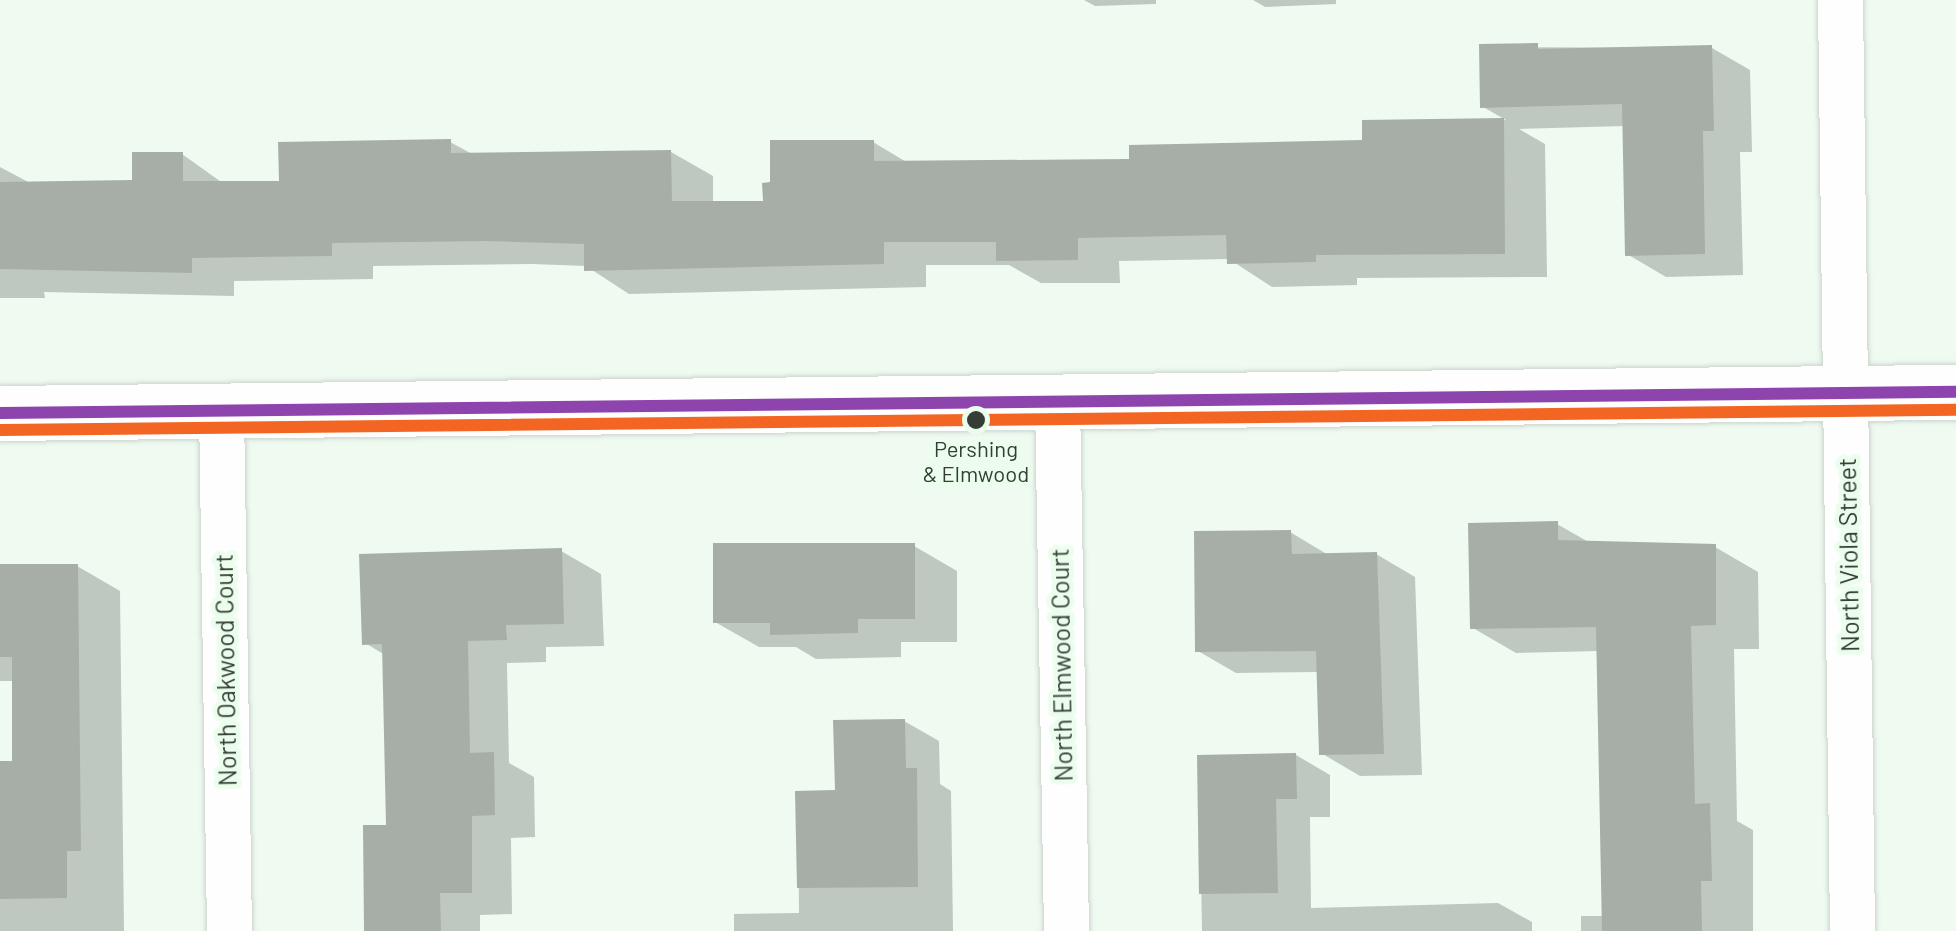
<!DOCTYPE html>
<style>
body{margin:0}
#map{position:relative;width:1956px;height:931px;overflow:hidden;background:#effaf0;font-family:Barlow,sans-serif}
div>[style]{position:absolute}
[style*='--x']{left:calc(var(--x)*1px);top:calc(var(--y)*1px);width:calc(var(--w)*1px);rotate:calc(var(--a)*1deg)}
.shadow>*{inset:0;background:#0003}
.building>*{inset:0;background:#a6aea7}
.roads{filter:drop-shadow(0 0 2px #ccd4cd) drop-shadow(0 0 2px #ccd4cd)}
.minor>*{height:45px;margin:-22.5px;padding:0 22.5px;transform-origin:22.5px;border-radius:22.5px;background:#fdfefd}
.tertiary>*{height:55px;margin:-27.5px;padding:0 27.5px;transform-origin:27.5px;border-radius:27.5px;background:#fdfefd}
.bus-1>*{height:12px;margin:-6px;padding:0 6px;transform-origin:6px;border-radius:6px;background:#8e44ad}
.bus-2>*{height:12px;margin:-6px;padding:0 6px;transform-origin:6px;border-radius:6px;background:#f26522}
.dots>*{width:28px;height:28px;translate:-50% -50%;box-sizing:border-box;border:5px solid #ebfeed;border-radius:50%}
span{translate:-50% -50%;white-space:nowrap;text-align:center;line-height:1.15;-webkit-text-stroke:10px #ebfeed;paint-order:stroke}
.bus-label{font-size:22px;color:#363d36}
.street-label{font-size:25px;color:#363d36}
</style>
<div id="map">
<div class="shadow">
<div style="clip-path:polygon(1084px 0,1156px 0,1156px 4px,1095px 6px)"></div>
<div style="clip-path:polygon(1253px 0,1336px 0,1336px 4px,1265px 7px)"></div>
<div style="clip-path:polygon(1481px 47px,1712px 48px,1750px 70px,1752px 152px,1740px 152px,1743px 275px,1666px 277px,1627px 254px,1625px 126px,1519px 129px,1545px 144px,1547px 277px,1357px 278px,1357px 285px,1272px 287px,1229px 259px,1119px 261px,1120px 283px,1041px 283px,1009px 265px,926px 265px,926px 287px,629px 294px,586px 266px,532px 264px,373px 266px,373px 279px,234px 281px,234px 296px,44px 292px,45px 298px,0 298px,0 167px,32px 184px,134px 183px,182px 154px,224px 184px,281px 184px,450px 142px,474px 155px,671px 152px,713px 176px,713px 203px,765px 203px,873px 142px,908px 163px,1132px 161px,1365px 142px,1365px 122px,1506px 120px,1483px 107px)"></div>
<div style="clip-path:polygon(1557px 524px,1592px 544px,1715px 547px,1758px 572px,1759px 649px,1734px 649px,1737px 821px,1753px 830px,1753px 931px,1581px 931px,1581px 916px,1604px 916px,1599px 651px,1516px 653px,1473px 628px)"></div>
<div style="clip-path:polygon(1290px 532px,1330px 556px,1376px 554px,1415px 577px,1422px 775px,1360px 776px,1321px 753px,1319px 672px,1236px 673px,1198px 651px)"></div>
<div style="clip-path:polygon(914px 546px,957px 571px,957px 642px,901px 642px,901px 657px,816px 659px,796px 647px,759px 647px,715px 622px)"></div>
<div style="clip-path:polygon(561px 551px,601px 574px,604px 646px,546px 647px,546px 662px,507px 663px,509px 763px,534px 777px,535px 837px,511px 838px,512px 914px,480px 915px,480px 931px,366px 931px,388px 828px,385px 655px,365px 643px)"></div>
<div style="clip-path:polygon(77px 566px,120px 591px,124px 931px,0 931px,0 764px,15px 764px,15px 681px,0 681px,0 567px)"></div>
<div style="clip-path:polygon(904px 721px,939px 741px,940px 784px,951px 791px,953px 931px,734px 931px,734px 914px,799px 913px,798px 794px,837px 793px)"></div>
<div style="clip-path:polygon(1296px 755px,1330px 775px,1330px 817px,1310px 817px,1311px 908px,1498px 903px,1532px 922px,1532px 931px,1202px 931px,1199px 757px)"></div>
</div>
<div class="building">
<div style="clip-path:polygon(1538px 43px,1538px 49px,1712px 45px,1714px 131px,1703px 131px,1705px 254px,1625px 256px,1622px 104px,1480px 108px,1479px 44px)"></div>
<div style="clip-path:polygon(1504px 118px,1505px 254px,1316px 255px,1316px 262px,1227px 264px,1226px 235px,1078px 238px,1078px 260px,996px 261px,996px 242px,884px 242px,884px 264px,584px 271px,584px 244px,487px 241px,332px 243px,332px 256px,192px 258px,192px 273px,0 269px,0 182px,132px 180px,132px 152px,183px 152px,183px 181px,279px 181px,278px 142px,451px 139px,451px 153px,671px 150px,672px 201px,763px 201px,762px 183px,770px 182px,770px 140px,874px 140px,874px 161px,1129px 159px,1129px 145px,1362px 140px,1362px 120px)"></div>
<div style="clip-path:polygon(1558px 521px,1558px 540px,1716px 544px,1716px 625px,1691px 626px,1695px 804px,1710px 803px,1712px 881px,1701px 881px,1702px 931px,1602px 931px,1596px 627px,1470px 629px,1468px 523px)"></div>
<div style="clip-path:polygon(1291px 530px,1292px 554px,1377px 552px,1384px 754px,1319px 755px,1316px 651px,1195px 652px,1194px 531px)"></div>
<div style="clip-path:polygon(713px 543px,915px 543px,915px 619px,858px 619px,858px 633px,770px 635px,770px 623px,713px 623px)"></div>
<div style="clip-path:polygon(562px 548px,564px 624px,506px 625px,507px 640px,468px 641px,470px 753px,494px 752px,495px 815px,472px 816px,472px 893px,440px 893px,441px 931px,364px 931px,363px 825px,386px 825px,382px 644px,362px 645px,359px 554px)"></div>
<div style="clip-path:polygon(0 564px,78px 564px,81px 851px,67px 851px,67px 898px,0 899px,0 761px,12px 761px,12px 657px,0 657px)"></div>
<div style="clip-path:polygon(905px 719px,906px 768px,917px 768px,918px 887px,797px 888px,795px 791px,835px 790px,833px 720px)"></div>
<div style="clip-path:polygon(1296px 753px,1297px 799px,1276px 799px,1278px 893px,1199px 894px,1197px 755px)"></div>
</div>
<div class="roads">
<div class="minor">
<div style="--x:1840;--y:0;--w:931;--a:89.26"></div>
<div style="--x:1057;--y:400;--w:531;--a:89.03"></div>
<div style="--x:221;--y:409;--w:522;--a:89.12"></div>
</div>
<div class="tertiary">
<div style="--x:0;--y:413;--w:1956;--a:-0.62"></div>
</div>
</div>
<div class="bus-1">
<div style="--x:0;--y:413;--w:1956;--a:-0.62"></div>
</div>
<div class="bus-2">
<div style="--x:0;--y:430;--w:1956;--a:-0.59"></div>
</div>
<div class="dots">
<div style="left:976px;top:420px;background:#363d36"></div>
</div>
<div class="bus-label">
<span style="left:976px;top:461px">Pershing<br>&amp; Elmwood</span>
</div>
<div class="street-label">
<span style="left:1848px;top:555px;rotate:-91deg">North Viola Street</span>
<span style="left:1061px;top:665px;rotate:-91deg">North Elmwood Court</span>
<span style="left:225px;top:670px;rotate:-91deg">North Oakwood Court</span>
</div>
</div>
